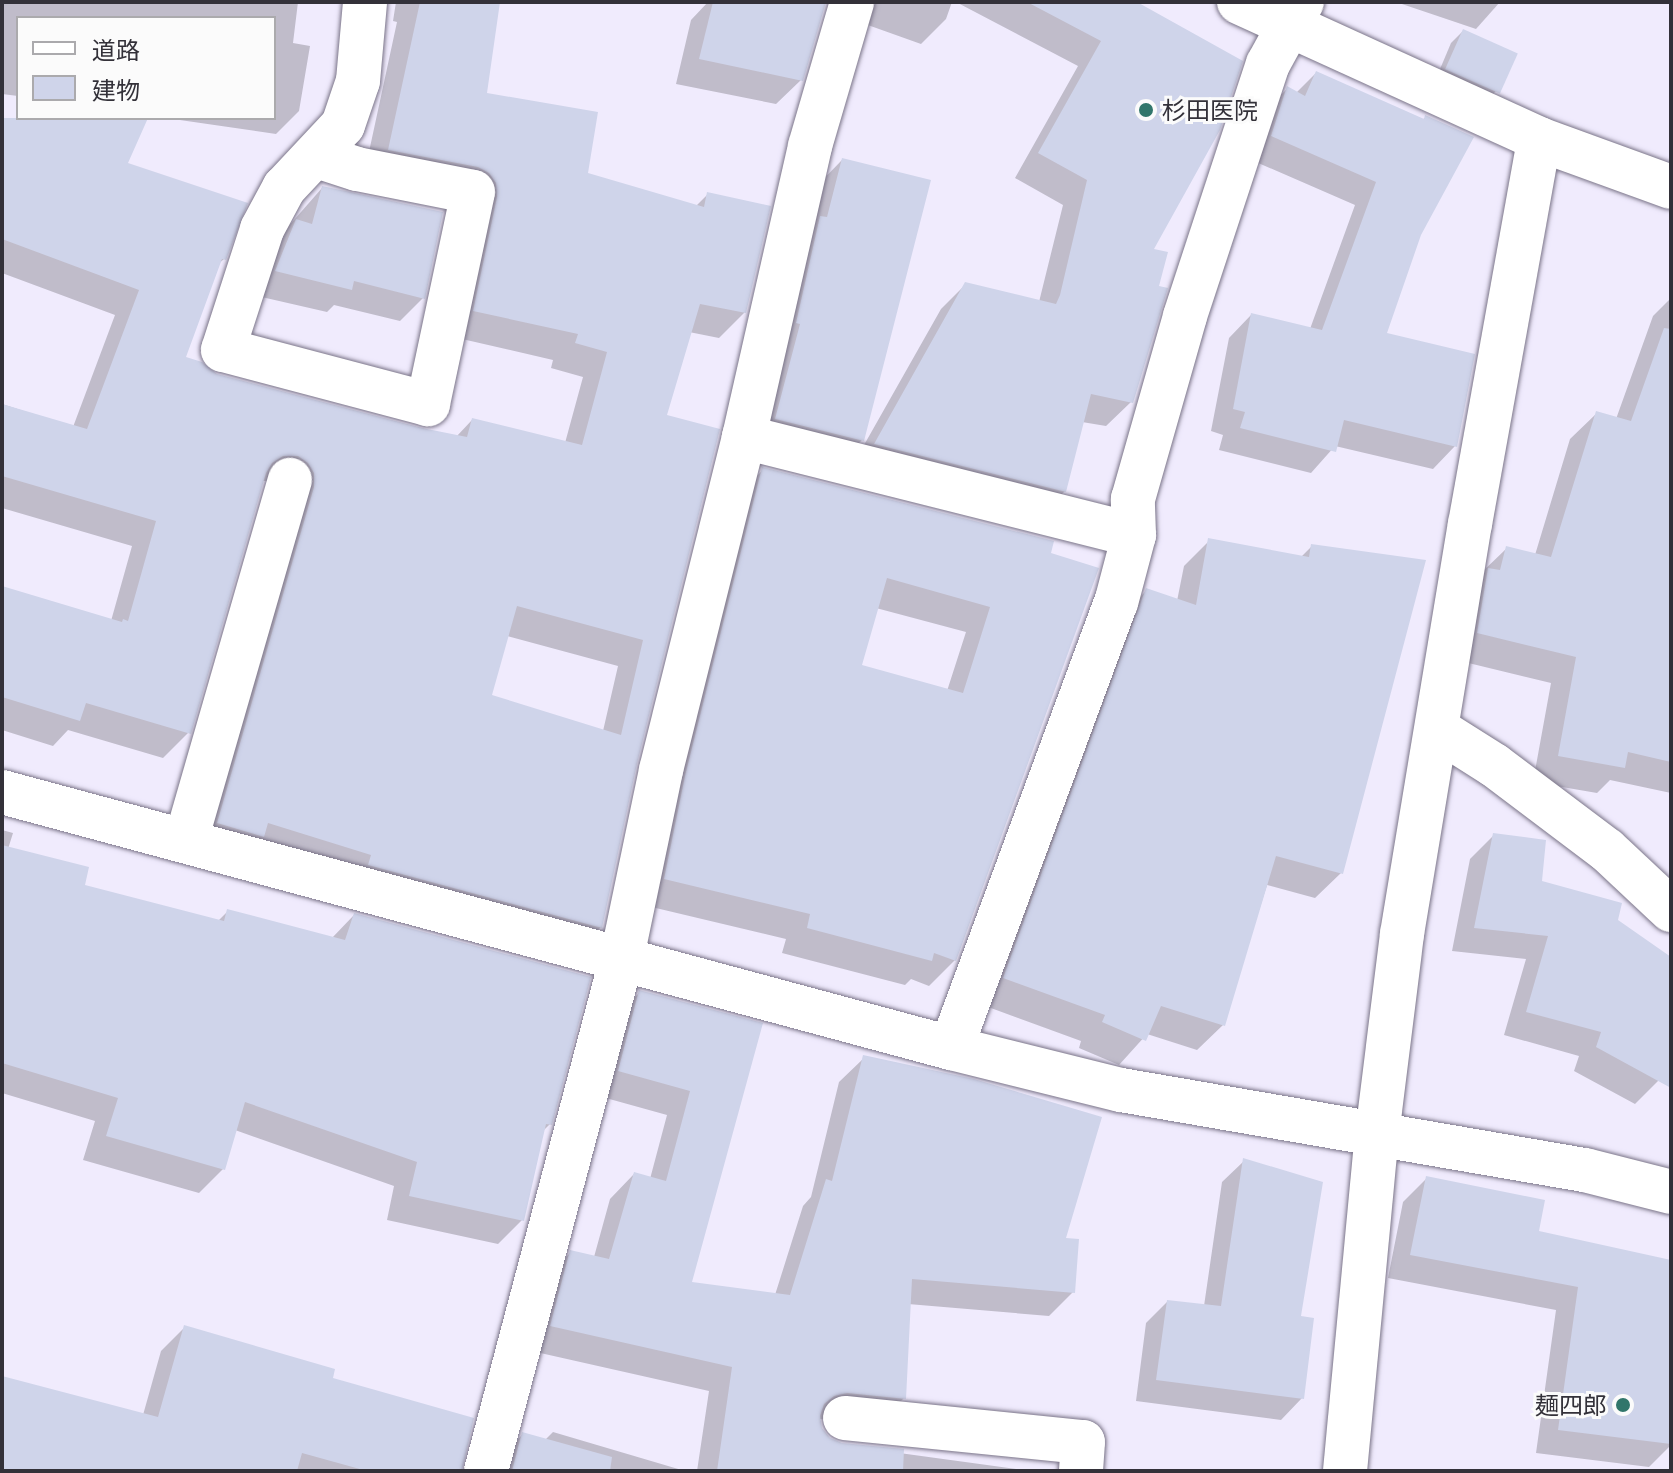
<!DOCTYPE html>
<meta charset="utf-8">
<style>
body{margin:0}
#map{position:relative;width:1673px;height:1473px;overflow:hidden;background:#f0ebfd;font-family:"Playfair Display","Noto Sans JP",serif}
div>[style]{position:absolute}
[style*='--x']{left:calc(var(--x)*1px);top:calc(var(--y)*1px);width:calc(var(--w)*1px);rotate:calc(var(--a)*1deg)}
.shadow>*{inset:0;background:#0003}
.building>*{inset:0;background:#cfd4ea;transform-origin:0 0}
.roads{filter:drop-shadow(0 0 2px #7a7488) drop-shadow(0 0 2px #7a7488)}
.minor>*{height:44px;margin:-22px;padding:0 22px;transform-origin:22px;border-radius:22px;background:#fff}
.dots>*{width:22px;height:22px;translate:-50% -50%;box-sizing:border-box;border:4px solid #fbfbfb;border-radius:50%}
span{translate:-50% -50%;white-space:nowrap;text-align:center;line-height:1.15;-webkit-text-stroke:6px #fbfbfb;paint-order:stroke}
.poi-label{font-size:24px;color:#333139}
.left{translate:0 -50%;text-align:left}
.right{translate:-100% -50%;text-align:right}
.frame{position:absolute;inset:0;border:4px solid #333139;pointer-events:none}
.legend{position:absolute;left:16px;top:16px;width:260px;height:104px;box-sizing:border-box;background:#fbfbfb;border:2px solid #abaaad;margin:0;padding:10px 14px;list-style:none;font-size:24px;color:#333139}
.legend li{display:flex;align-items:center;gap:16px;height:40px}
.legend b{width:40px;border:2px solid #abaaad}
</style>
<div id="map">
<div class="shadow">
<div style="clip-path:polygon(2px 2px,298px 2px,293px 43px,310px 46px,299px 111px,276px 134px,166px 118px,274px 118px,274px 18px,18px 18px,18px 96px,2px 94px)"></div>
<div style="clip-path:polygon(evenodd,396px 2px,498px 2px,484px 95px,586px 175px,696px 206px,707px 195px,745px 312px,719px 338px,689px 332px,665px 417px,635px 764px,601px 927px,575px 953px,193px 848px,272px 481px,262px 481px,189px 732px,163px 758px,68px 730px,53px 746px,2px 730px,2px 588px,111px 621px,132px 546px,2px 508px,2px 404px,73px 427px,115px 315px,2px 273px,2px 123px,224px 259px,217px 265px,183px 359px,216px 376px,456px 437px,472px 420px,565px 443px,583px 377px,551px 368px,553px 360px,449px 336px,472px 209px,364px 175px,397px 22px,393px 21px,396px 2px,507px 636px,618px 666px,603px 731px,490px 697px,507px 636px)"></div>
<div style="clip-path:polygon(708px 2px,952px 2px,946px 19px,921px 44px,851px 19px,834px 2px,822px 4px,801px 80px,776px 104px,676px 84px,691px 20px)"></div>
<div style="clip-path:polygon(956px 2px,1132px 2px,1151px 250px,1131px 402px,1106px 426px,1082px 422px,1065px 491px,1040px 516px,851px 468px,941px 309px,966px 284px,1039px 302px,1063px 205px,1015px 178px,1078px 66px)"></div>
<div style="clip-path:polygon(1396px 2px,1500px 2px,1476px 29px)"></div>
<div style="clip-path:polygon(1463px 31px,1496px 91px,1484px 103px,1435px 81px,1451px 43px)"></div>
<div style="clip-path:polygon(1316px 73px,1422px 120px,1426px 117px,1419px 234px,1384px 334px,1455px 446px,1433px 469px,1335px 446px,1311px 473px,1219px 450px,1223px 435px,1211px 431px,1229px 338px,1251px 315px,1310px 329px,1355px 205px,1249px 159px,1265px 110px,1288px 88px,1296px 93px)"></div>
<div style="clip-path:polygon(842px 160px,862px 440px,828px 474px,743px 453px,809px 194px)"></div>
<div style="clip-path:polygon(322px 188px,423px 298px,400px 321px,334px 305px,327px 312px,253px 295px,273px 244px)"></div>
<div style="clip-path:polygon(1671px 298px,1671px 793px,1610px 780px,1597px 793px,1533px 782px,1551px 683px,1452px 659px,1480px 574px,1507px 548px,1535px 555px,1570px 439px,1597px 413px,1616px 419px,1653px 316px)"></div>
<div style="clip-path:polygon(evenodd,763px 470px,1052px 542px,955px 960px,929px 986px,911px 979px,905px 985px,782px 953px,786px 939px,639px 904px,737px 495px,763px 470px,876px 608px,966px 632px,947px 691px,860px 666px,876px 608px)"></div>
<div style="clip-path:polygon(1209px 541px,1301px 557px,1311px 547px,1341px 873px,1315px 898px,1267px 885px,1223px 1025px,1197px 1050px,1147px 1034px,1119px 1065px,1079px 1048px,1081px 1041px,980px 1004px,1121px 616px,1146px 591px,1177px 601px,1184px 566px)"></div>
<div style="clip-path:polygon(2px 830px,13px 833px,8px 849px,82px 886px,217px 922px,227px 912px,331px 939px,354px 915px,550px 1124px,542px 1132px,522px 1220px,498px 1244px,387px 1220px,394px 1186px,235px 1130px,223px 1169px,199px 1193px,83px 1160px,95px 1121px,2px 1093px)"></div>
<div style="clip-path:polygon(1494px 835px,1539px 882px,1615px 921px,1671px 959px,1671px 1059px,1658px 1081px,1635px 1104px,1574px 1071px,1579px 1056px,1504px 1035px,1526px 959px,1452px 951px,1470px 859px)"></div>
<div style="clip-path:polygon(640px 992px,760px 1024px,690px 1284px,775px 1295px,803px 1206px,811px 1197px,839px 1082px,864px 1058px,1063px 1240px,1073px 1292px,1049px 1316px,908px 1304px,904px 1398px,880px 1422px,819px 1419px,821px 1430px,829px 1439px,841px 1445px,1031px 1471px,697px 1471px,709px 1391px,527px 1350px,547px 1276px,571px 1252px,594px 1257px,610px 1199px,634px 1174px,650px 1179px,667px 1115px,595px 1095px,616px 1016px)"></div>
<div style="clip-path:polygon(1244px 1161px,1299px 1318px,1302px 1398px,1281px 1420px,1136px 1401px,1146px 1323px,1167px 1302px,1204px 1306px,1222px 1182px)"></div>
<div style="clip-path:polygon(1426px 1179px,1536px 1233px,1671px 1262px,1671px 1445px,1649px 1467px,1536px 1453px,1556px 1310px,1388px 1278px,1403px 1202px)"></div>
<div style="clip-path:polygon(185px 1327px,330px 1380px,461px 1471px,2px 1471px,2px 1378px,143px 1415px,161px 1351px)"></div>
<div style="clip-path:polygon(553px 1432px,685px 1471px,495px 1471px,499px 1458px,523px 1434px,545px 1440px)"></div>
</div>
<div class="building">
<div style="clip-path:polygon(evenodd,420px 2px,500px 2px,487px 93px,598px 112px,588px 173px,704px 207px,707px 192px,771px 206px,746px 313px,700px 304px,667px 415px,720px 429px,637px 764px,602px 928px,368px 865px,371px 855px,268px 823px,264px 837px,217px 823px,314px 487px,314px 473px,308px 463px,298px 456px,283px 456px,272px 463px,266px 473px,191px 734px,86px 703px,80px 721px,2px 697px,2px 586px,122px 622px,123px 619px,128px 621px,156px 521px,2px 476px,2px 404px,87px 429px,139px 290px,2px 239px,2px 118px,148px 118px,128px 163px,248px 203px,226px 260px,222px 259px,186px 357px,202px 362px,217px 374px,422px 428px,467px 437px,472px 418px,582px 445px,607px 352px,575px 343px,578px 334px,473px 311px,497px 197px,496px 183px,489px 173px,478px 167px,388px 150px,420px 2px,517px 606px,643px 640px,621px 735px,492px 695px,517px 606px)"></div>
<div style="clip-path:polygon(713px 2px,826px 2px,803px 81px,699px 59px)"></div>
<div style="clip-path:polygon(1027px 2px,1137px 2px,1243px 61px,1220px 130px,1154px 249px,1168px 252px,1159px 286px,1168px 288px,1133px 403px,1091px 394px,1066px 492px,874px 444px,965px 282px,1056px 304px,1060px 295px,1087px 180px,1038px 153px,1101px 41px)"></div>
<div style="left:1463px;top:29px;width:60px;height:44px;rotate:24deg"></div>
<div style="clip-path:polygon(1316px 71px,1424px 119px,1425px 115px,1474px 137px,1421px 235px,1387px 333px,1475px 354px,1457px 447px,1344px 420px,1336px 452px,1240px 428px,1245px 412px,1233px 409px,1251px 313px,1322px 330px,1376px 182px,1271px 136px,1287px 86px,1305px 96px)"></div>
<div style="clip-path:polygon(842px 158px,931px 180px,864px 441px,775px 419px,800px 324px,796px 323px,820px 216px,827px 217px)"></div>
<div style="clip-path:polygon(322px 186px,443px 212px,425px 299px,354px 281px,352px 290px,275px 271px,296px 219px,312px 224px)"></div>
<div style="clip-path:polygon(1664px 328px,1671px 329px,1671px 762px,1628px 752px,1625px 768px,1558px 756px,1576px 657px,1477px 633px,1488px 568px,1500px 570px,1506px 546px,1551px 557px,1596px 411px,1631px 421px)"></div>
<div style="clip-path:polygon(evenodd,762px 467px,1054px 541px,1051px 553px,1099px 568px,956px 961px,934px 953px,932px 961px,807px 928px,810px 914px,664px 879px,685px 776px,762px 467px,887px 578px,990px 607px,963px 693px,862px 665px,887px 578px)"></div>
<div style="clip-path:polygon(1208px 538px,1309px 557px,1311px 544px,1426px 560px,1343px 874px,1276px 856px,1225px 1026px,1161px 1006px,1146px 1041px,1102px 1022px,1105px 1015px,1003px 978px,1146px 588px,1196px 605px)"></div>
<div style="clip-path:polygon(1493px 833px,1546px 840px,1542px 881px,1622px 903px,1618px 920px,1671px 957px,1671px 1088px,1596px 1047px,1601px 1032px,1526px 1012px,1548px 936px,1474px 928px)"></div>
<div style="clip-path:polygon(2px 845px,89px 867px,85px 885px,224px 921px,227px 909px,345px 940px,354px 913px,591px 977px,552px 1125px,546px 1124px,524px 1221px,409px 1196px,417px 1162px,245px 1102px,225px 1170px,106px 1136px,118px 1098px,2px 1063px)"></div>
<div style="clip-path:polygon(639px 990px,763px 1023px,692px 1282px,790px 1295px,826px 1179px,832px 1181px,863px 1055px,974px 1079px,1102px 1117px,1066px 1238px,1079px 1239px,1075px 1293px,912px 1279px,906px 1399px,847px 1393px,834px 1396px,824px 1404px,820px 1416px,822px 1428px,830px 1438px,842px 1443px,904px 1449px,903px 1471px,717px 1471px,732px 1367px,550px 1326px,570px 1250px,609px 1259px,634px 1172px,666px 1181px,690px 1091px,618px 1071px)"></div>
<div style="clip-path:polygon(1243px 1158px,1323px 1182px,1301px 1316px,1314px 1318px,1304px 1399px,1156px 1380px,1167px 1300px,1221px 1306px)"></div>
<div style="clip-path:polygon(1426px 1176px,1545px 1200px,1539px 1231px,1671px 1260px,1671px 1444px,1558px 1430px,1578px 1287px,1410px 1255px)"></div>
<div style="clip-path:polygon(184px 1325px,335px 1369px,333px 1378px,474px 1418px,462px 1471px,367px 1471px,302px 1453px,297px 1471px,2px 1471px,2px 1376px,158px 1417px)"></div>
<div style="clip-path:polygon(522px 1432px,612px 1457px,610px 1471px,512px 1471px)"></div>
</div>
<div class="roads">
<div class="minor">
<div style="--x:1239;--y:2;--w:330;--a:24.5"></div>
<div style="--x:1539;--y:139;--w:140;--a:20"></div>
<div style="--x:317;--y:156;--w:42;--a:18"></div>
<div style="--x:357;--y:169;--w:118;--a:11.2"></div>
<div style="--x:473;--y:192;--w:217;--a:102"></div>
<div style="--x:428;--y:404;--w:212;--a:-165.2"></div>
<div style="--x:223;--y:350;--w:127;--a:-72.1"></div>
<div style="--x:262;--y:229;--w:47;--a:-61.8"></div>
<div style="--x:284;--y:188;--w:86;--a:-46.9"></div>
<div style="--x:343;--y:125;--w:46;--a:-71.2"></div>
<div style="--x:358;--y:81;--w:79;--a:-84.9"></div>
<div style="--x:744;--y:437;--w:402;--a:14.1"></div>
<div style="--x:1437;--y:729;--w:67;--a:32.3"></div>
<div style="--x:1494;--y:765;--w:141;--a:37"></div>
<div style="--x:1607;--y:850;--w:88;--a:43.2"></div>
<div style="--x:2;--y:792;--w:983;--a:15.1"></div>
<div style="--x:951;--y:1048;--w:175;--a:13.9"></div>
<div style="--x:1121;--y:1090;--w:471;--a:9.8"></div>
<div style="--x:1585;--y:1170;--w:89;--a:14.3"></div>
<div style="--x:186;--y:840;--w:375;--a:-73.9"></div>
<div style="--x:951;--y:1048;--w:475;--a:-69.7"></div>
<div style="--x:1116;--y:603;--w:70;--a:-75.2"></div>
<div style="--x:1134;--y:535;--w:36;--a:-92"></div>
<div style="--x:1133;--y:499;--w:190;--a:-74.1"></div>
<div style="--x:1185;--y:316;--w:265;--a:-71.8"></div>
<div style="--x:1268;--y:64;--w:71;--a:-61.3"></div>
<div style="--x:845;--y:1418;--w:239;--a:5.8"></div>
<div style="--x:1083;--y:1442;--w:29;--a:94"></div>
<div style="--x:486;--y:1471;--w:532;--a:-75.18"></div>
<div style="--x:622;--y:957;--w:191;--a:-78.2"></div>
<div style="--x:661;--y:770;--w:343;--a:-76"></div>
<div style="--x:744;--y:437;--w:298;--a:-77.2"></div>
<div style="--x:810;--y:146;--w:150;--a:-73.7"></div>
<div style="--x:1345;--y:1471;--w:338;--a:-84.6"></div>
<div style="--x:1377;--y:1135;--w:203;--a:-82.9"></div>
<div style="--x:1402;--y:934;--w:416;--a:-80.6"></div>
<div style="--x:1470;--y:524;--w:391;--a:-79.8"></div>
</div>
</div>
<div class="dots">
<div style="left:1146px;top:110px;background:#31766b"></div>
<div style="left:1623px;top:1405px;background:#31766b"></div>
</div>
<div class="poi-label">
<span class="left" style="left:1162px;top:110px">杉田医院</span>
<span class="right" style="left:1607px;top:1405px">麺四郎</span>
</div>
<div class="frame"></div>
<ul class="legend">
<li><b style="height:10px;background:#fff"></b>道路</li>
<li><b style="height:22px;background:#cfd4ea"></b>建物</li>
</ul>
</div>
